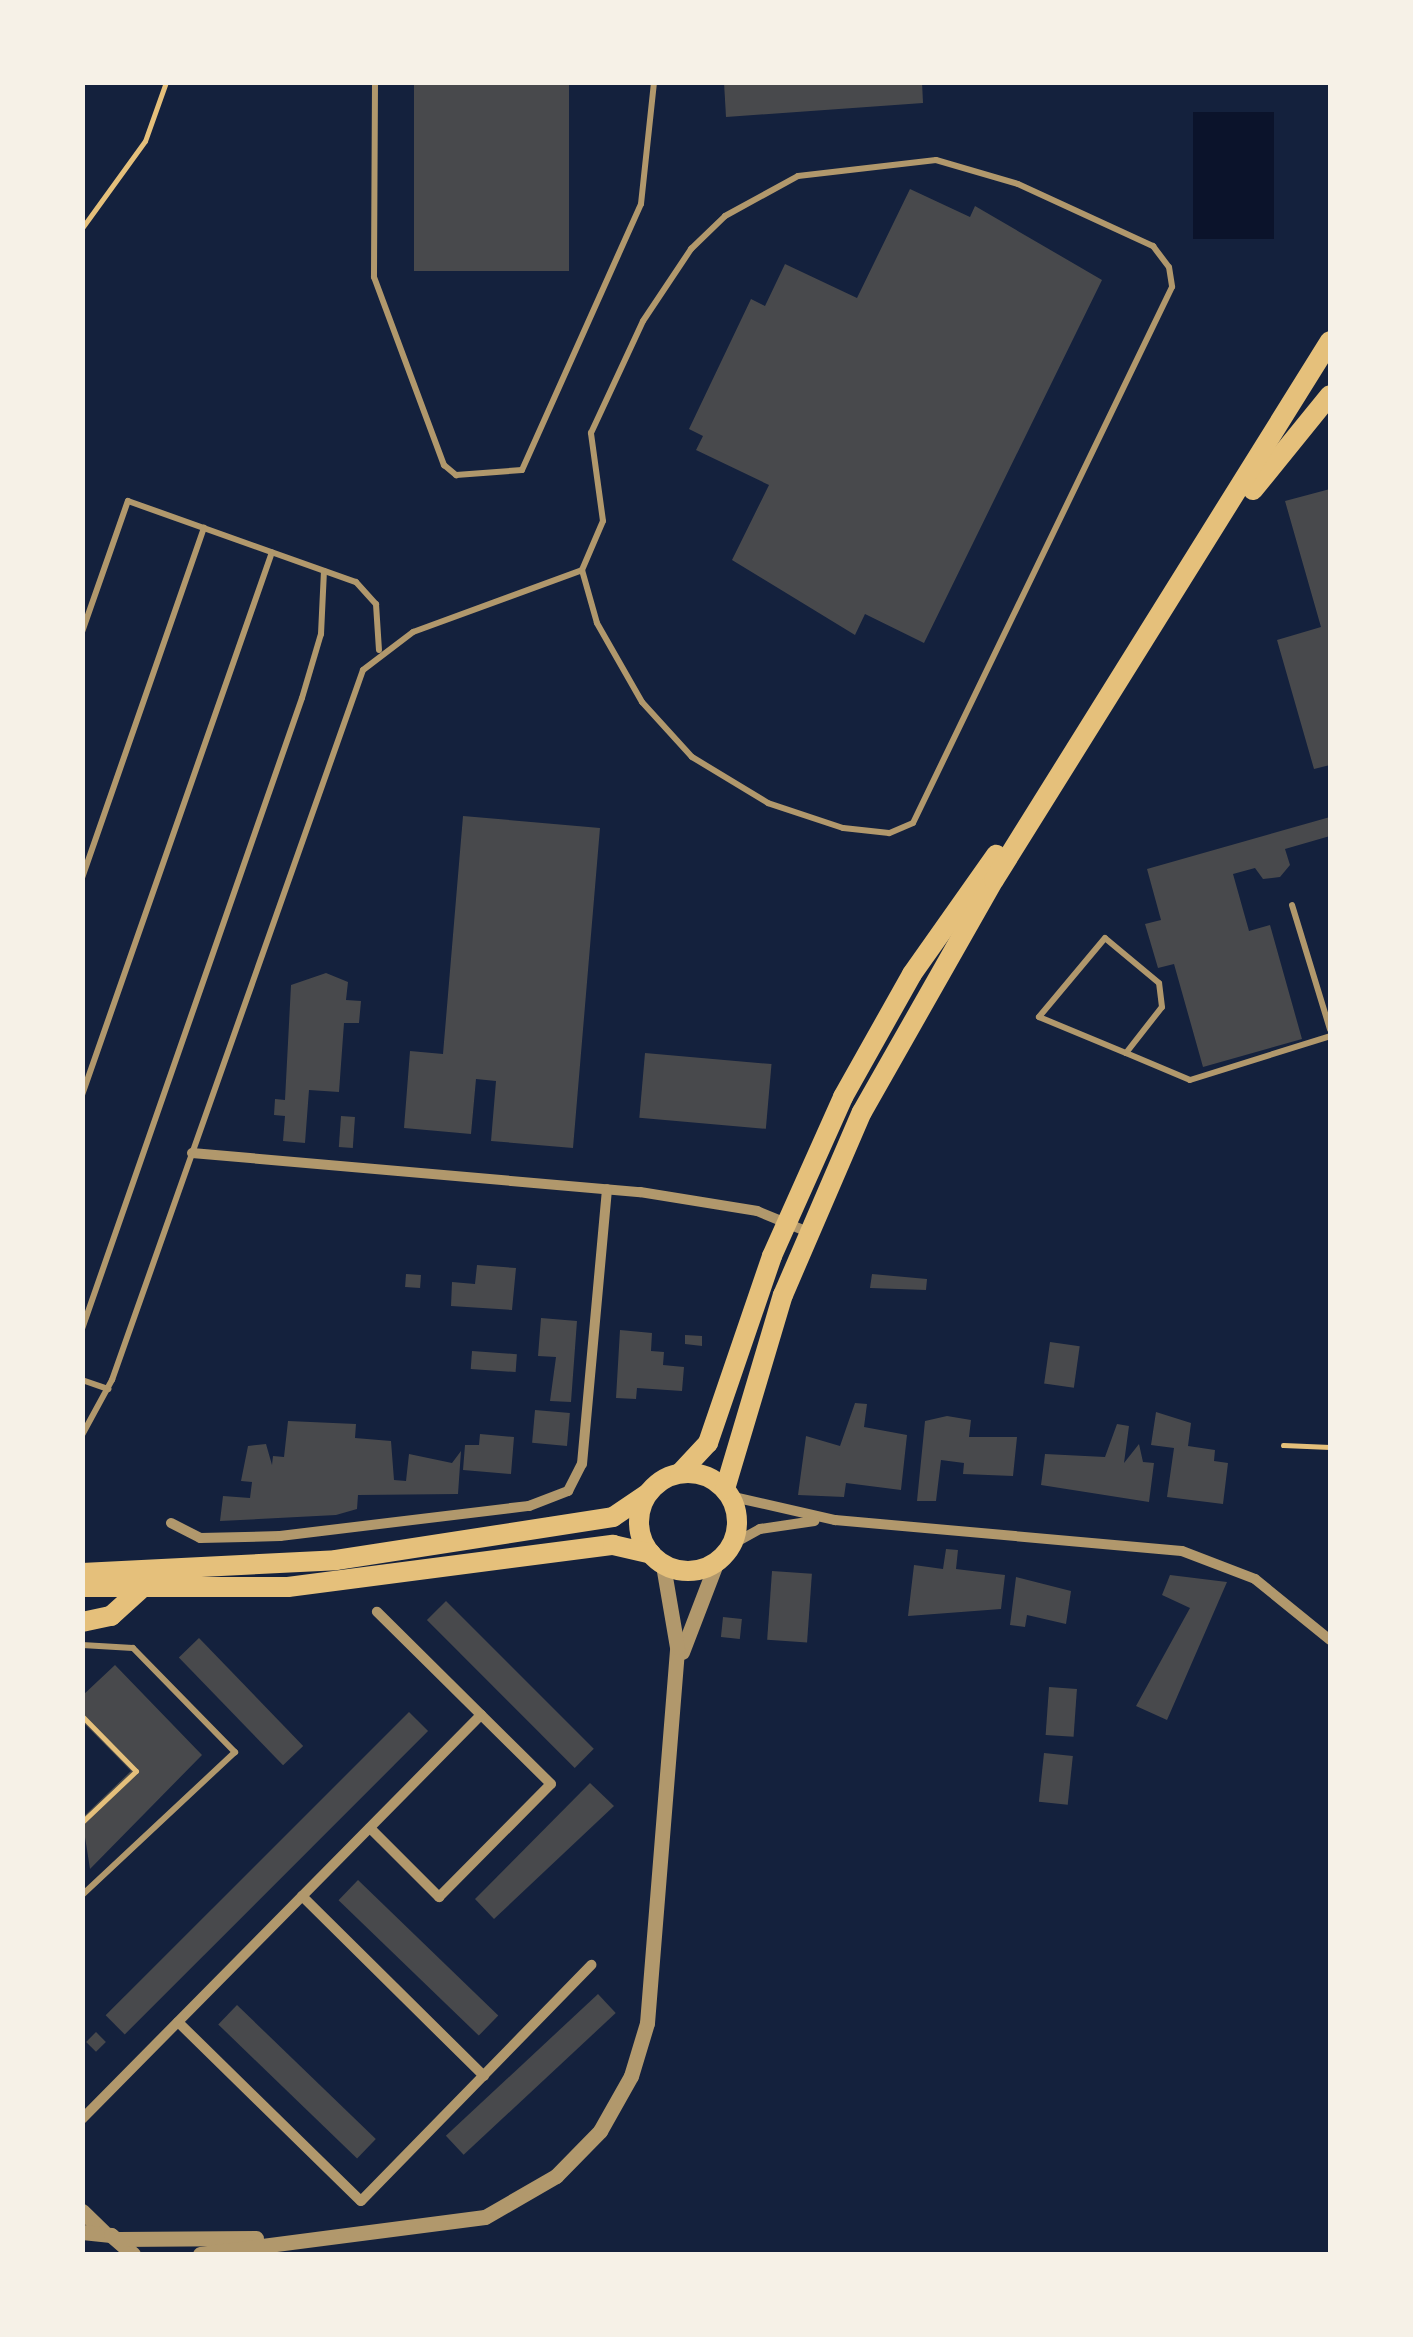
<!DOCTYPE html>
<style>
body{margin:0}
#map{position:relative;width:1413px;height:2337px;overflow:hidden;background:#14213d;font-family:Poppins,sans-serif}
div>[style]{position:absolute}
[style*='--x']{left:calc(var(--x)*1px);top:calc(var(--y)*1px);width:calc(var(--w)*1px);rotate:calc(var(--a)*1deg)}
.water>*{inset:0;background:#0b132b;transform-origin:0 0}
.building>*{inset:0;background:#48494c;transform-origin:0 0}
.path>*{height:5px;margin:-2.5px;padding:0 2.5px;transform-origin:2.5px;border-radius:2.5px;background:#e5c07b}
.service>*{height:6px;margin:-3px;padding:0 3px;transform-origin:3px;border-radius:3px;background:#b1986c}
.minor>*{height:10px;margin:-5px;padding:0 5px;transform-origin:5px;border-radius:5px;background:#b1986c}
.tertiary>*{height:15px;margin:-7.5px;padding:0 7.5px;transform-origin:7.5px;border-radius:7.5px;background:#b1986c}
.primary>*{height:20px;margin:-10px;padding:0 10px;transform-origin:10px;border-radius:10px;background:#e5c07b}
.primary>.ring{margin:-10px;padding:0;box-sizing:content-box;background:none;border:20px solid #e5c07b;border-radius:50%}
span{translate:-50% -50%;white-space:nowrap;text-align:center;line-height:1.15;-webkit-text-stroke:9px #f6f1e7;paint-order:stroke}
.frame{position:absolute;inset:0;border:85px solid #f6f1e7;pointer-events:none}
</style>
<div id="map">
<div class="water">
<div style="left:1193px;top:112px;width:81px;height:127px"></div>
</div>
<div class="building">
<div style="left:414px;top:82px;width:155px;height:189px"></div>
<div style="clip-path:polygon(724px 82px,922px 82px,923px 103px,726px 117px)"></div>
<div style="clip-path:polygon(910px 189px,970px 217px,975px 206px,1102px 280px,924px 643px,865px 614px,855px 635px,732px 560px,769px 485px,696px 450px,703px 436px,689px 429px,751px 299px,765px 306px,785px 264px,857px 298px)"></div>
<div style="clip-path:polygon(1330px 489px,1330px 765px,1314px 769px,1277px 640px,1321px 627px,1285px 501px)"></div>
<div style="clip-path:polygon(463px 816px,600px 828px,573px 1148px,491px 1141px,496px 1081px,476px 1079px,471px 1134px,404px 1128px,410px 1051px,443px 1054px)"></div>
<div style="clip-path:polygon(1330px 817px,1330px 836px,1285px 849px,1290px 865px,1280px 877px,1263px 879px,1255px 868px,1233px 874px,1249px 931px,1270px 925px,1302px 1039px,1203px 1067px,1174px 964px,1158px 968px,1145px 924px,1161px 920px,1147px 869px)"></div>
<div style="clip-path:polygon(326px 973px,348px 982px,346px 1000px,361px 1001px,359px 1023px,344px 1023px,339px 1092px,309px 1090px,305px 1143px,283px 1141px,285px 1116px,274px 1115px,275px 1099px,285px 1100px,291px 985px)"></div>
<div style="left:645px;top:1053px;width:127px;height:65px;rotate:5deg"></div>
<div style="left:341px;top:1116px;width:14px;height:31px;rotate:4deg"></div>
<div style="clip-path:polygon(477px 1265px,516px 1268px,512px 1310px,451px 1306px,452px 1282px,475px 1284px)"></div>
<div style="left:406px;top:1274px;width:15px;height:13px;rotate:4deg"></div>
<div style="clip-path:polygon(872px 1274px,927px 1279px,926px 1290px,870px 1288px)"></div>
<div style="clip-path:polygon(541px 1318px,577px 1321px,571px 1402px,550px 1401px,556px 1357px,538px 1356px)"></div>
<div style="clip-path:polygon(620px 1330px,652px 1333px,651px 1351px,664px 1352px,663px 1365px,684px 1367px,682px 1391px,637px 1388px,636px 1399px,616px 1398px)"></div>
<div style="clip-path:polygon(685px 1335px,702px 1336px,702px 1346px,685px 1344px)"></div>
<div style="left:1050px;top:1342px;width:30px;height:42px;rotate:8deg"></div>
<div style="left:472px;top:1351px;width:45px;height:18px;rotate:4deg"></div>
<div style="clip-path:polygon(855px 1403px,867px 1404px,864px 1427px,907px 1435px,901px 1490px,846px 1483px,844px 1497px,798px 1495px,806px 1436px,840px 1446px)"></div>
<div style="left:535px;top:1410px;width:35px;height:33px;rotate:5deg"></div>
<div style="clip-path:polygon(1156px 1412px,1191px 1423px,1188px 1446px,1215px 1450px,1214px 1461px,1228px 1463px,1223px 1504px,1167px 1497px,1174px 1448px,1151px 1445px)"></div>
<div style="clip-path:polygon(947px 1416px,971px 1420px,969px 1437px,1017px 1437px,1013px 1476px,963px 1474px,964px 1463px,941px 1460px,936px 1501px,917px 1501px,925px 1421px)"></div>
<div style="clip-path:polygon(288px 1421px,356px 1424px,355px 1438px,391px 1441px,394px 1480px,406px 1481px,409px 1454px,452px 1463px,461px 1451px,458px 1494px,358px 1495px,357px 1509px,336px 1515px,220px 1521px,223px 1496px,250px 1498px,252px 1482px,241px 1481px,248px 1446px,266px 1444px,272px 1465px,273px 1456px,284px 1457px)"></div>
<div style="clip-path:polygon(1117px 1424px,1129px 1426px,1124px 1463px,1139px 1444px,1143px 1462px,1154px 1463px,1149px 1502px,1041px 1485px,1045px 1454px,1105px 1457px)"></div>
<div style="clip-path:polygon(480px 1434px,514px 1437px,511px 1474px,463px 1470px,465px 1445px,479px 1445px)"></div>
<div style="clip-path:polygon(946px 1549px,958px 1550px,956px 1569px,1005px 1575px,1001px 1609px,908px 1616px,914px 1565px,943px 1569px)"></div>
<div style="left:772px;top:1571px;width:40px;height:69px;rotate:4deg"></div>
<div style="clip-path:polygon(1170px 1575px,1227px 1582px,1167px 1720px,1136px 1706px,1190px 1608px,1162px 1595px)"></div>
<div style="clip-path:polygon(1016px 1577px,1071px 1591px,1066px 1624px,1027px 1615px,1025px 1627px,1010px 1625px)"></div>
<div style="left:446px;top:1601px;width:209px;height:27px;rotate:45deg"></div>
<div style="left:723px;top:1617px;width:19px;height:20px;rotate:6deg"></div>
<div style="left:199px;top:1638px;width:150px;height:28px;rotate:46deg"></div>
<div style="clip-path:polygon(115px 1665px,202px 1755px,90px 1869px,82px 1818px,131px 1771px,82px 1721px,82px 1696px)"></div>
<div style="left:1049px;top:1687px;width:28px;height:48px;rotate:4deg"></div>
<div style="left:409px;top:1712px;width:27px;height:429px;rotate:45deg"></div>
<div style="left:1044px;top:1753px;width:29px;height:49px;rotate:6deg"></div>
<div style="clip-path:polygon(590px 1783px,614px 1806px,494px 1919px,475px 1899px)"></div>
<div style="left:358px;top:1880px;width:195px;height:28px;rotate:44deg"></div>
<div style="left:598px;top:1994px;width:26px;height:208px;rotate:47deg"></div>
<div style="left:237px;top:2005px;width:193px;height:27px;rotate:44deg"></div>
<div style="left:96px;top:2032px;width:14px;height:14px;rotate:45deg"></div>
</div>
<div class="path">
<div style="--x:82;--y:228;--w:107;--a:-54.1"></div>
<div style="--x:145;--y:141;--w:63;--a:-70.4"></div>
<div style="--x:1283;--y:1445;--w:47;--a:2.4"></div>
<div style="--x:82;--y:1716;--w:77;--a:45.5"></div>
<div style="--x:136;--y:1771;--w:74;--a:136.6"></div>
</div>
<div class="service">
<div style="--x:375;--y:82;--w:195;--a:90.3"></div>
<div style="--x:374;--y:277;--w:201;--a:69.6"></div>
<div style="--x:444;--y:465;--w:16;--a:40"></div>
<div style="--x:456;--y:475;--w:66;--a:-4.3"></div>
<div style="--x:522;--y:470;--w:291;--a:-65.9"></div>
<div style="--x:641;--y:204;--w:123;--a:-83.9"></div>
<div style="--x:82;--y:632;--w:139;--a:-70.7"></div>
<div style="--x:128;--y:501;--w:242;--a:19.6"></div>
<div style="--x:356;--y:582;--w:30;--a:48"></div>
<div style="--x:376;--y:604;--w:46;--a:86.3"></div>
<div style="--x:82;--y:878;--w:371;--a:-70.8"></div>
<div style="--x:1292;--y:905;--w:130;--a:73"></div>
<div style="--x:1126;--y:1053;--w:58;--a:-52"></div>
<div style="--x:1162;--y:1007;--w:24;--a:-97"></div>
<div style="--x:1159;--y:983;--w:70;--a:-140.2"></div>
<div style="--x:1105;--y:938;--w:103;--a:129.9"></div>
<div style="--x:1039;--y:1017;--w:94;--a:22.5"></div>
<div style="--x:1126;--y:1053;--w:69;--a:22.9"></div>
<div style="--x:1190;--y:1080;--w:147;--a:-17.4"></div>
<div style="--x:82;--y:1095;--w:575;--a:-70.71"></div>
<div style="--x:82;--y:1329;--w:668;--a:-70.78"></div>
<div style="--x:302;--y:698;--w:67;--a:-73.5"></div>
<div style="--x:321;--y:634;--w:63;--a:-87.3"></div>
<div style="--x:82;--y:1380;--w:28;--a:19"></div>
<div style="--x:82;--y:1435;--w:63;--a:-61.4"></div>
<div style="--x:112;--y:1380;--w:753;--a:-70.53"></div>
<div style="--x:363;--y:670;--w:63;--a:-37.2"></div>
<div style="--x:413;--y:632;--w:180;--a:-20.1"></div>
<div style="--x:582;--y:570;--w:53;--a:-66.8"></div>
<div style="--x:603;--y:521;--w:89;--a:-97.8"></div>
<div style="--x:591;--y:433;--w:123;--a:-65.1"></div>
<div style="--x:643;--y:321;--w:87;--a:-56.3"></div>
<div style="--x:691;--y:249;--w:47;--a:-44.1"></div>
<div style="--x:725;--y:216;--w:83;--a:-28.7"></div>
<div style="--x:798;--y:176;--w:139;--a:-6.6"></div>
<div style="--x:936;--y:160;--w:85;--a:16.3"></div>
<div style="--x:1018;--y:184;--w:149;--a:24.7"></div>
<div style="--x:1153;--y:246;--w:26;--a:53"></div>
<div style="--x:1169;--y:267;--w:20;--a:81"></div>
<div style="--x:1172;--y:287;--w:595;--a:115.79"></div>
<div style="--x:913;--y:823;--w:26;--a:157"></div>
<div style="--x:889;--y:833;--w:46;--a:-173.8"></div>
<div style="--x:843;--y:828;--w:79;--a:-161.6"></div>
<div style="--x:768;--y:803;--w:89;--a:-148.8"></div>
<div style="--x:692;--y:757;--w:74;--a:-132.3"></div>
<div style="--x:642;--y:702;--w:91;--a:-119.7"></div>
<div style="--x:597;--y:623;--w:55;--a:-105.8"></div>
<div style="--x:82;--y:1645;--w:51;--a:3.4"></div>
<div style="--x:133;--y:1648;--w:146;--a:45.6"></div>
<div style="--x:235;--y:1752;--w:209;--a:136.9"></div>
</div>
<div class="minor">
<div style="--x:192;--y:1153;--w:450;--a:5"></div>
<div style="--x:640;--y:1192;--w:119;--a:9.2"></div>
<div style="--x:757;--y:1211;--w:55;--a:22.4"></div>
<div style="--x:729;--y:1496;--w:109;--a:12.8"></div>
<div style="--x:835;--y:1520;--w:348;--a:5.1"></div>
<div style="--x:1182;--y:1551;--w:78;--a:21"></div>
<div style="--x:1255;--y:1579;--w:97;--a:39.1"></div>
<div style="--x:171;--y:1523;--w:33;--a:27"></div>
<div style="--x:200;--y:1538;--w:80;--a:-1.4"></div>
<div style="--x:280;--y:1536;--w:251;--a:-6.9"></div>
<div style="--x:529;--y:1506;--w:42;--a:-21"></div>
<div style="--x:568;--y:1491;--w:30;--a:-63"></div>
<div style="--x:582;--y:1464;--w:276;--a:-84.8"></div>
<div style="--x:731;--y:1545;--w:33;--a:-29"></div>
<div style="--x:760;--y:1529;--w:55;--a:-8.4"></div>
<div style="--x:370;--y:1828;--w:98;--a:45"></div>
<div style="--x:439;--y:1897;--w:159;--a:-45.3"></div>
<div style="--x:551;--y:1784;--w:245;--a:-135.3"></div>
<div style="--x:302;--y:1896;--w:256;--a:44.7"></div>
<div style="--x:178;--y:2022;--w:256;--a:44.4"></div>
<div style="--x:361;--y:2201;--w:330;--a:-45.7"></div>
<div style="--x:82;--y:2119;--w:568;--a:-45.36"></div>
</div>
<div class="tertiary">
<div style="--x:682;--y:1652;--w:97;--a:-69"></div>
<div style="--x:82;--y:2211;--w:30;--a:44"></div>
<div style="--x:82;--y:2232;--w:29;--a:6"></div>
<div style="--x:111;--y:2235;--w:29;--a:41"></div>
<div style="--x:118;--y:2239;--w:138;--a:-0.4"></div>
<div style="--x:200;--y:2254;--w:287;--a:-7.4"></div>
<div style="--x:485;--y:2217;--w:82;--a:-30"></div>
<div style="--x:556;--y:2176;--w:63;--a:-45.6"></div>
<div style="--x:600;--y:2131;--w:63;--a:-60.6"></div>
<div style="--x:631;--y:2076;--w:55;--a:-73.2"></div>
<div style="--x:647;--y:2023;--w:377;--a:-85.4"></div>
<div style="--x:677;--y:1647;--w:83;--a:-99.7"></div>
</div>
<div class="primary">
<div style="--x:1253;--y:490;--w:122;--a:-51"></div>
<div class="ring" style="left:639px;top:1473px;width:78px;height:78px"></div>
<div style="--x:680;--y:1473;--w:41;--a:-47"></div>
<div style="--x:708;--y:1443;--w:198;--a:-71.1"></div>
<div style="--x:772;--y:1256;--w:174;--a:-65.9"></div>
<div style="--x:843;--y:1097;--w:141;--a:-60.7"></div>
<div style="--x:912;--y:974;--w:146;--a:-54.8"></div>
<div style="--x:725;--y:1489;--w:202;--a:-73.4"></div>
<div style="--x:783;--y:1295;--w:199;--a:-66.7"></div>
<div style="--x:862;--y:1112;--w:267;--a:-60.4"></div>
<div style="--x:994;--y:880;--w:635;--a:-58.06"></div>
<div style="--x:82;--y:1573;--w:254;--a:-2.9"></div>
<div style="--x:336;--y:1560;--w:280;--a:-8.8"></div>
<div style="--x:613;--y:1517;--w:41;--a:-34.1"></div>
<div style="--x:82;--y:1587;--w:206;--a:0"></div>
<div style="--x:288;--y:1587;--w:328;--a:-7.4"></div>
<div style="--x:613;--y:1545;--w:39;--a:13"></div>
<div style="--x:82;--y:1622;--w:30;--a:-12"></div>
<div style="--x:111;--y:1616;--w:42;--a:-42.1"></div>
</div>
<div class="frame"></div>
</div>
